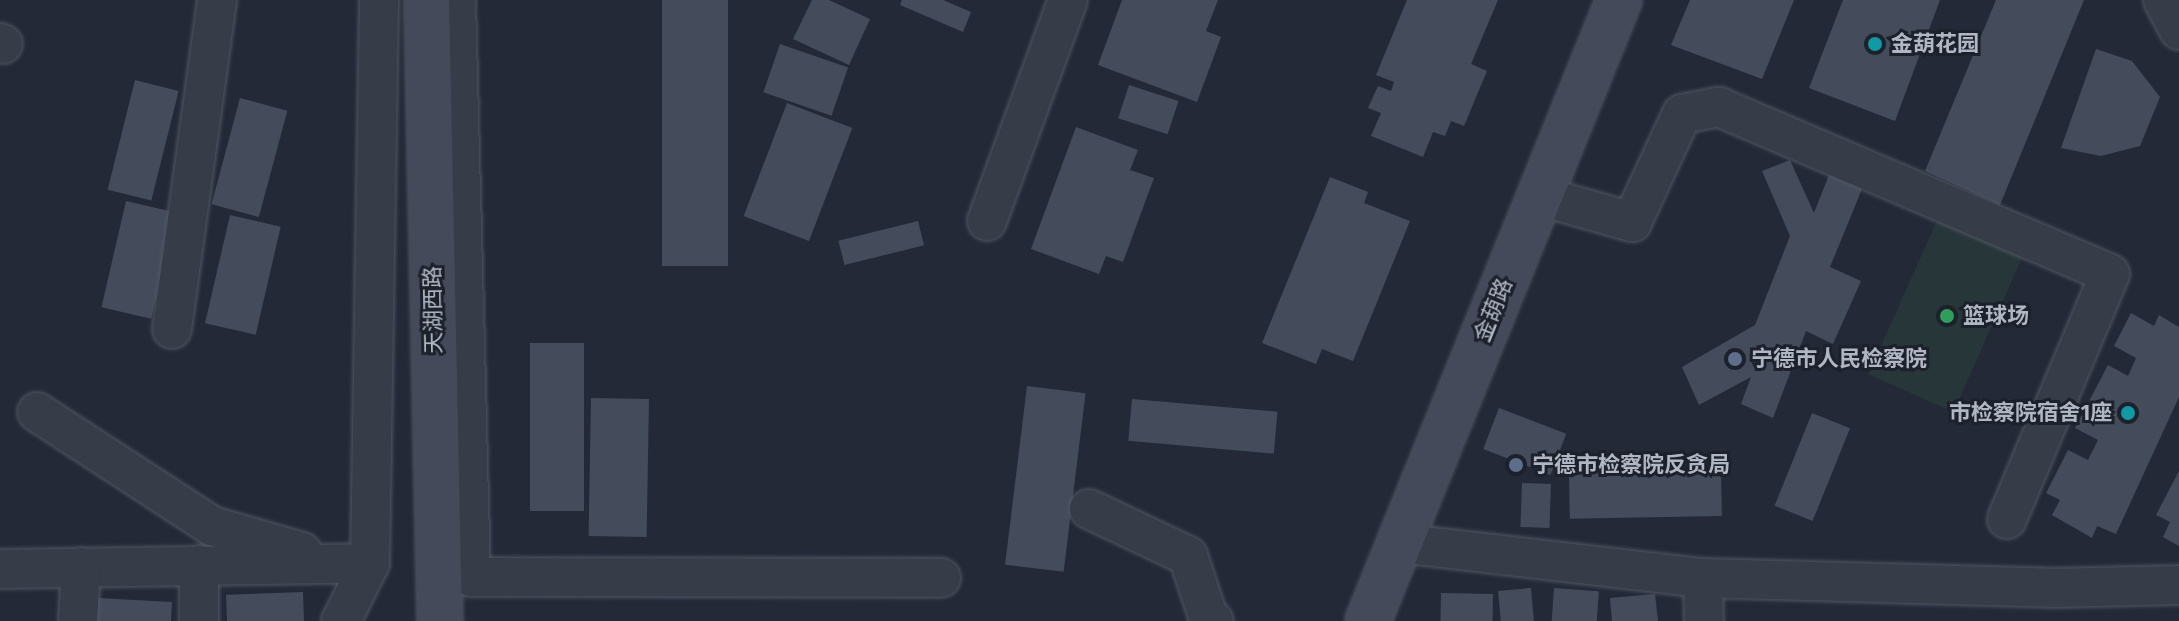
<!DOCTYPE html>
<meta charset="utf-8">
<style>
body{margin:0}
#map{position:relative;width:2179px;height:621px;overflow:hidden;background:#232937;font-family:"Fira Sans Condensed","Noto Sans SC",sans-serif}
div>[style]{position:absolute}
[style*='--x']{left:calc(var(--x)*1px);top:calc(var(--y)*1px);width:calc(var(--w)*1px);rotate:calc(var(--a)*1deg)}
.green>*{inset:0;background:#263639;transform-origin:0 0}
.building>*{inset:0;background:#444c5c;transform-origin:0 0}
.roads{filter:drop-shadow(0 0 2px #515662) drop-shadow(0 0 2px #515662)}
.street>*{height:38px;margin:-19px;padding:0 19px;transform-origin:19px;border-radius:19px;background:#363c48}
.secondary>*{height:44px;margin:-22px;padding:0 22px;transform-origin:22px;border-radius:22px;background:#454a5a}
.dots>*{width:22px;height:22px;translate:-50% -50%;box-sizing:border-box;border:4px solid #1c212c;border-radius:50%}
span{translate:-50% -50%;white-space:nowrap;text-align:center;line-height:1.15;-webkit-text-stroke:6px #1c212c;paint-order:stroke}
.poi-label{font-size:22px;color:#b1b6c4;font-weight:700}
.left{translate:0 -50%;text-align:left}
.right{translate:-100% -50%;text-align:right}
.street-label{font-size:22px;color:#b1b6c4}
</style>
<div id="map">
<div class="green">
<div style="left:1938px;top:218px;width:93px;height:171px;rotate:24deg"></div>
</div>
<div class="building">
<div style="left:662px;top:0;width:66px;height:266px"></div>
<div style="clip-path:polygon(812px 0,829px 0,870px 19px,849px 65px,793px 39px)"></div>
<div style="clip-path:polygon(902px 0,943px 0,971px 12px,963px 32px,900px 5px)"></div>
<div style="clip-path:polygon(1122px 0,1218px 0,1206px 31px,1221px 37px,1197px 102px,1098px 65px)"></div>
<div style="clip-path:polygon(1407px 0,1498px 0,1471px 64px,1487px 71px,1464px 126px,1451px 121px,1445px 136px,1433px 132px,1423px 157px,1371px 136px,1381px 113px,1368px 108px,1378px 86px,1391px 91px,1394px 82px,1376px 75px)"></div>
<div style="clip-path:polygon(1690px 0,1794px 0,1762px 79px,1671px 45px)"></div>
<div style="clip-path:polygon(1843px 0,1940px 0,1895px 121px,1809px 88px)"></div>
<div style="clip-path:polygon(1996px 0,2084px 0,2000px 205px,1925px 171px)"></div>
<div style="left:780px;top:44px;width:72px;height:51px;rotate:19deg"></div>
<div style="clip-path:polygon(2096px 49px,2132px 61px,2160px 97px,2140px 146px,2101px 156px,2061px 148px)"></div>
<div style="left:135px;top:80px;width:45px;height:113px;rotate:14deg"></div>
<div style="left:1129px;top:85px;width:52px;height:35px;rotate:18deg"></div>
<div style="left:240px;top:98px;width:49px;height:110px;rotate:15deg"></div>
<div style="left:787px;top:103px;width:70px;height:121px;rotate:21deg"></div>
<div style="clip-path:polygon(1076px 127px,1138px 150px,1130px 170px,1154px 178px,1123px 262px,1106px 256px,1099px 274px,1031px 249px)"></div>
<div style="clip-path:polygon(1790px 160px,1814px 213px,1829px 175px,1862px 189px,1830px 267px,1861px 281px,1833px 344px,1806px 331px,1773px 418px,1741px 404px,1751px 377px,1699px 405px,1682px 367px,1755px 325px,1790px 236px,1762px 171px)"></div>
<div style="clip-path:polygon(1330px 177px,1368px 192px,1364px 203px,1410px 221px,1353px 361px,1322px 349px,1316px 364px,1262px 343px)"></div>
<div style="left:126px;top:201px;width:51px;height:109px;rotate:13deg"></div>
<div style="left:230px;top:215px;width:52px;height:111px;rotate:13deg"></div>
<div style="left:918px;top:221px;width:25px;height:82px;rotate:76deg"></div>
<div style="clip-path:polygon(2131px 313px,2154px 326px,2159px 315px,2179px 327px,2179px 397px,2116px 534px,2097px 526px,2092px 538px,2052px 515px,2060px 500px,2046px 493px,2068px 450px,2088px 460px,2098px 440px,2075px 428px,2108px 365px,2128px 376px,2136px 358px,2114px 346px)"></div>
<div style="left:530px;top:343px;width:54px;height:168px"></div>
<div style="left:1027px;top:386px;width:59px;height:180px;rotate:7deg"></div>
<div style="left:591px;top:398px;width:58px;height:138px;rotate:1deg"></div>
<div style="left:1132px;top:399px;width:146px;height:42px;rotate:5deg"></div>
<div style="left:1499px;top:408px;width:72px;height:44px;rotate:21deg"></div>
<div style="left:1812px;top:413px;width:41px;height:100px;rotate:22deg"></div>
<div style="left:1721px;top:470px;width:46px;height:152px;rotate:89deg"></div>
<div style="clip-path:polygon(2179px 471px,2179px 546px,2163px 537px,2170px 522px,2156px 515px)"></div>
<div style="left:1522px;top:483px;width:29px;height:44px;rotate:2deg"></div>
<div style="left:1531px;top:588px;width:33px;height:33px;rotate:85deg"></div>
<div style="left:1554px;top:588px;width:45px;height:33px;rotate:4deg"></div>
<div style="left:303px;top:592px;width:29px;height:77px;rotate:88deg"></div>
<div style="left:1441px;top:593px;width:52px;height:28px;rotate:1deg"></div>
<div style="clip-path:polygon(1655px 594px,1658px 621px,1612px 621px,1610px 598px)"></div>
<div style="clip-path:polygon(98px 598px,172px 602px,171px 621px,97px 621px)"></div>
</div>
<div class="roads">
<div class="street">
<div style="--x:456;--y:0;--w:577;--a:88.51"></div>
<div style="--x:471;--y:577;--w:470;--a:0.1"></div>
<div style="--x:2163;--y:0;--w:34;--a:62"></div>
<div style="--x:0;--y:43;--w:3;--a:18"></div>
<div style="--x:1540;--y:196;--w:96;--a:15.8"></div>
<div style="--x:1632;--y:222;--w:119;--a:-65.2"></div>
<div style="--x:1682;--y:114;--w:38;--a:-11"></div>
<div style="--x:1719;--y:107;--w:425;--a:23.1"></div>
<div style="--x:2110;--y:274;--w:266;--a:112.8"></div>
<div style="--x:987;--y:221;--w:235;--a:-69.9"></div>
<div style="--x:172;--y:329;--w:332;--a:-82.2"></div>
<div style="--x:37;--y:412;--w:209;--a:33.1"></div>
<div style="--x:212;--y:526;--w:94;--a:16.1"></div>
<div style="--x:1089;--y:509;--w:110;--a:25.4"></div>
<div style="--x:1188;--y:556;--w:66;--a:71.6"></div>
<div style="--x:1209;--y:619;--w:5;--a:22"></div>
<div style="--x:1399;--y:543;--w:306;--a:6.6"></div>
<div style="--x:1703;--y:578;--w:349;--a:1.6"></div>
<div style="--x:2052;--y:588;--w:127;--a:-1.4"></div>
<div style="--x:1;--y:569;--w:369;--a:-0.9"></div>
<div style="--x:370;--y:563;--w:563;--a:-89.08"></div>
<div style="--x:1703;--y:578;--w:43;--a:88.7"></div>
<div style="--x:78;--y:621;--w:54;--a:-86.8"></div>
<div style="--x:199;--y:621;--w:56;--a:-90"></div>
<div style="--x:341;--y:621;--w:65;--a:-63.4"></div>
</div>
<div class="secondary">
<div style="--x:427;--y:0;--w:621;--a:88.8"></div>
<div style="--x:1368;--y:621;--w:670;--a:-67.99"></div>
</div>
</div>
<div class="dots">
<div style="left:1875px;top:44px;background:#0f9aa8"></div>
<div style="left:1947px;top:316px;background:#2e9e5b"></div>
<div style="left:1735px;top:359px;background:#5c6f8a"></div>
<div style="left:2128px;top:413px;background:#0f9aa8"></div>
<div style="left:1516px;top:465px;background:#5c6f8a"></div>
</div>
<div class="poi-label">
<span class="left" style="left:1891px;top:44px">金葫花园</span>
<span class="left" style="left:1963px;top:316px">篮球场</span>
<span class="left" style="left:1751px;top:359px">宁德市人民检察院</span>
<span class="right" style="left:2112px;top:413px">市检察院宿舍1座</span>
<span class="left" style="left:1532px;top:465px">宁德市检察院反贪局</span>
</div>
<div class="street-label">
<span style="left:433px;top:310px;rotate:-91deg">天湖西路</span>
<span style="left:1493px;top:310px;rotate:-68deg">金葫路</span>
</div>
</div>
